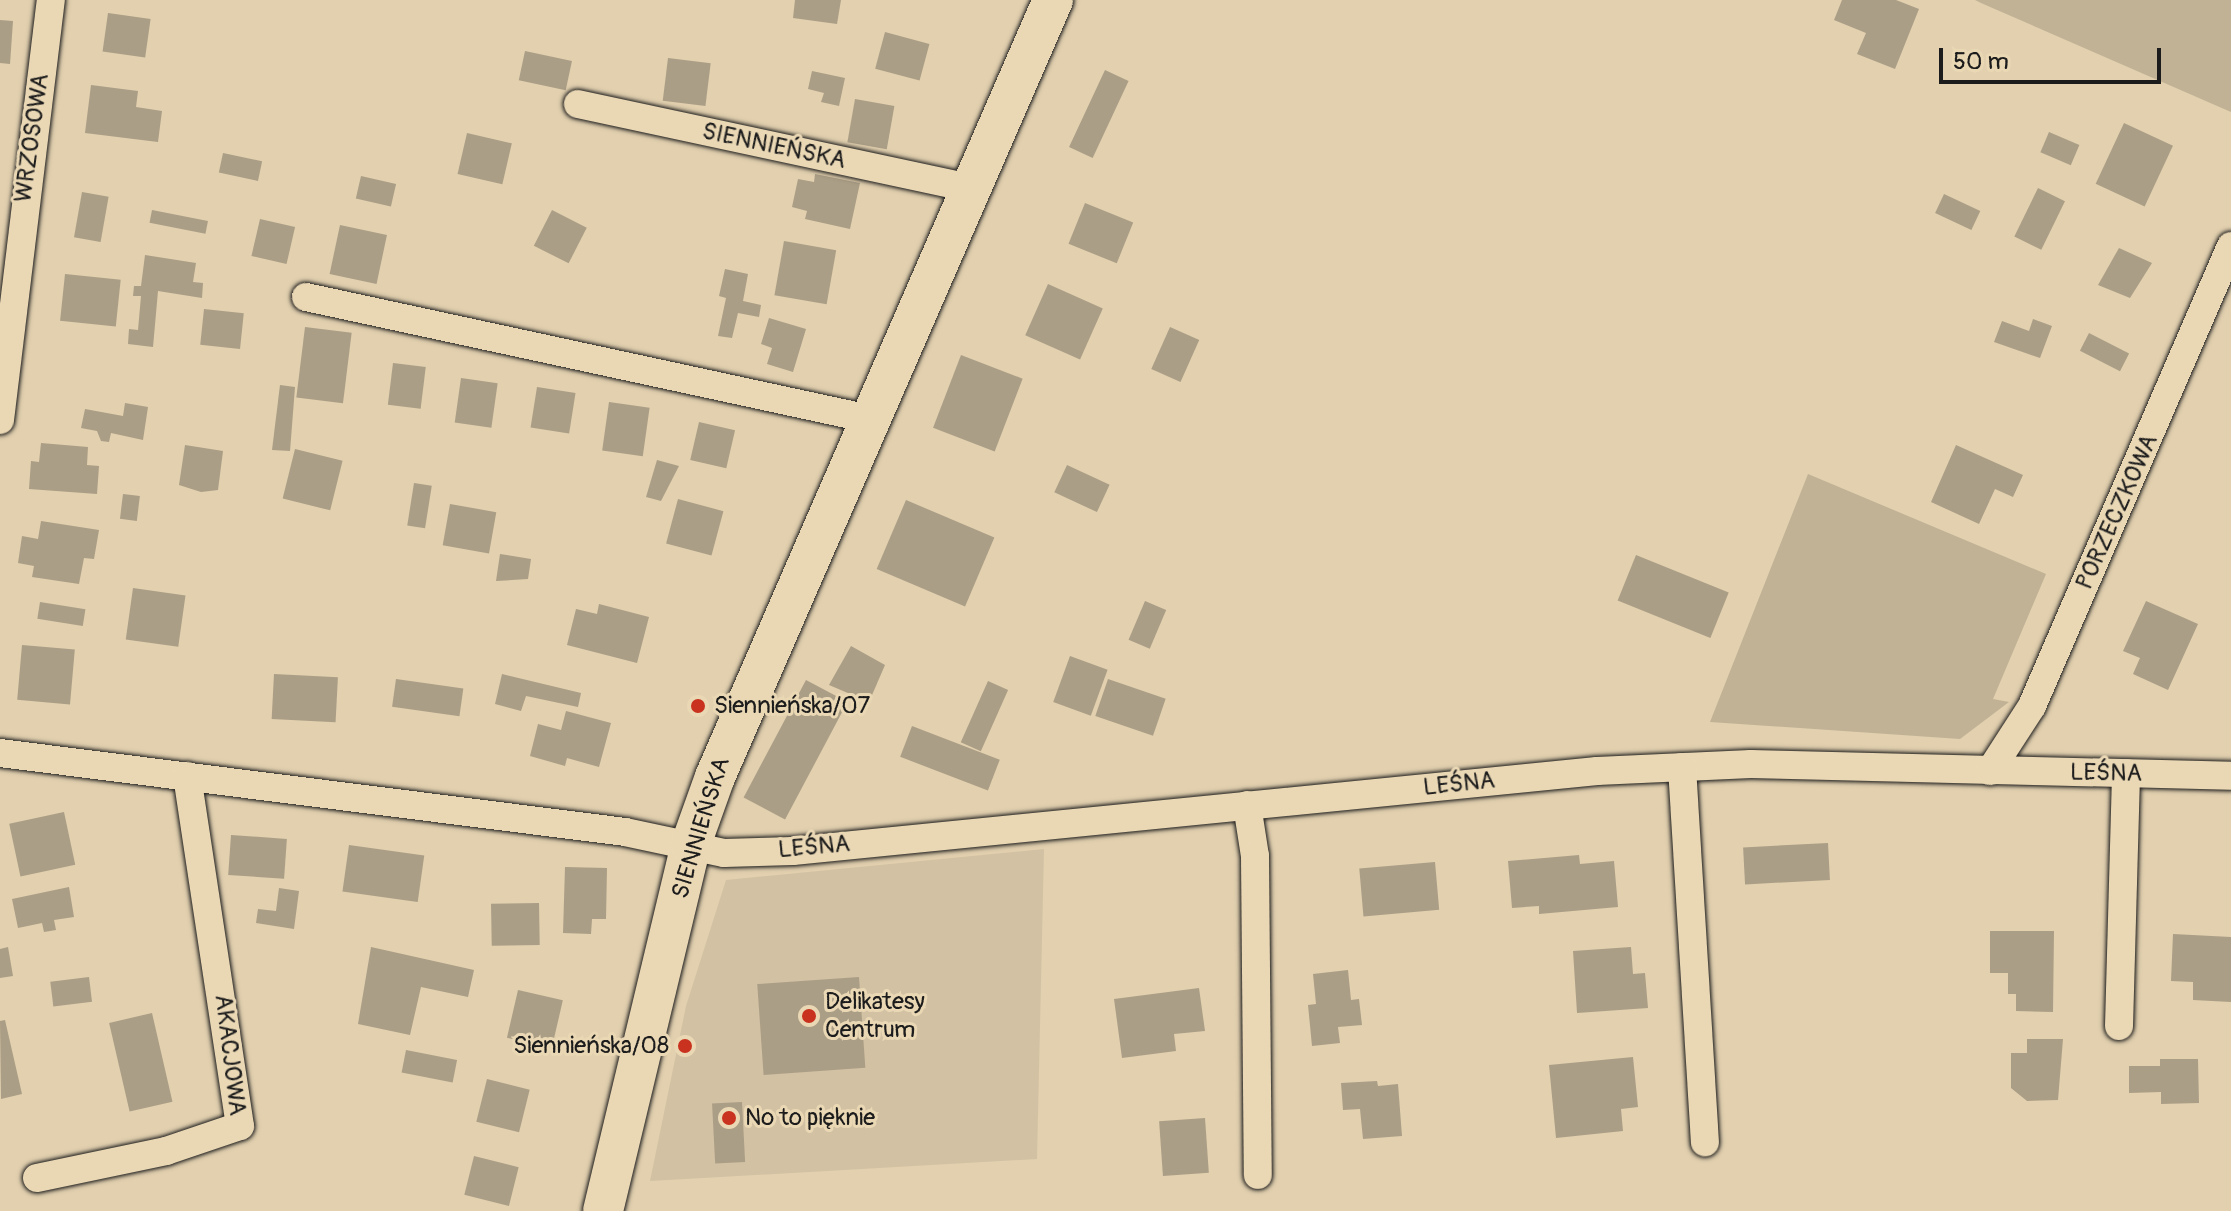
<!DOCTYPE html>
<meta charset="utf-8">
<style>
body{margin:0}
#map{position:relative;width:2231px;height:1211px;overflow:hidden;background:#e2d0af;font-family:Pangolin,sans-serif}
div>[style]{position:absolute}
[style*='--x']{left:calc(var(--x)*1px);top:calc(var(--y)*1px);width:calc(var(--w)*1px);rotate:calc(var(--a)*1deg)}
.built>*{inset:0;background:#d2c1a3}
.green>*{inset:0;background:#c1b296}
.building>*{inset:0;background:#ab9e86;transform-origin:0 0}
.roads{filter:drop-shadow(0 0 2px #1c1c1c) drop-shadow(0 0 2px #1c1c1c)}
.street>*{height:28px;margin:-14px;padding:0 14px;transform-origin:14px;border-radius:14px;background:#ead8b5}
.secondary>*{height:40px;margin:-20px;padding:0 20px;transform-origin:20px;border-radius:20px;background:#ead8b5}
.dots>*{width:22px;height:22px;translate:-50% -50%;box-sizing:border-box;border:4px solid #ead8b5;border-radius:50%}
span{translate:-50% -50%;white-space:nowrap;text-align:center;line-height:1.15;-webkit-text-stroke:6px #ead8b5;paint-order:stroke}
.street-label{font-size:24px;color:#1c1c1c}
.poi-label{font-size:24px;color:#1c1c1c}
.left{translate:0 -50%;text-align:left}
.right{translate:-100% -50%;text-align:right}
.scale{position:absolute;left:1939px;top:48px;width:222px;height:36px;box-sizing:border-box;border:4px solid #1c1c1c;border-top:0;padding-left:10px;font-size:24px;line-height:28px;white-space:nowrap;color:#1c1c1c;-webkit-text-stroke:6px #ead8b5;paint-order:stroke}
</style>
<div id="map">
<div class="built">
<div style="clip-path:polygon(1044px 849px,1037px 1159px,650px 1181px,686px 1006px,726px 880px)"></div>
</div>
<div class="green">
<div style="clip-path:polygon(1975px 0,2231px 0,2231px 112px,1981px 3px)"></div>
<div style="clip-path:polygon(1808px 474px,2046px 574px,1993px 699px,2009px 702px,1960px 739px,1710px 722px)"></div>
</div>
<div class="building">
<div style="clip-path:polygon(795px 0,841px 0,837px 24px,793px 18px)"></div>
<div style="clip-path:polygon(1842px 0,1896px 0,1919px 9px,1895px 69px,1857px 54px,1866px 33px,1834px 20px)"></div>
<div style="left:108px;top:13px;width:43px;height:39px;rotate:8deg"></div>
<div style="clip-path:polygon(0 20px,13px 21px,10px 64px,0 63px)"></div>
<div style="left:885px;top:32px;width:46px;height:38px;rotate:15deg"></div>
<div style="left:525px;top:51px;width:48px;height:30px;rotate:12deg"></div>
<div style="left:668px;top:58px;width:43px;height:43px;rotate:7deg"></div>
<div style="left:1105px;top:70px;width:26px;height:85px;rotate:25deg"></div>
<div style="clip-path:polygon(812px 71px,845px 78px,839px 106px,821px 102px,824px 93px,808px 89px)"></div>
<div style="clip-path:polygon(91px 85px,138px 91px,136px 107px,162px 111px,158px 142px,85px 133px)"></div>
<div style="left:855px;top:99px;width:40px;height:44px;rotate:10deg"></div>
<div style="left:2124px;top:123px;width:54px;height:67px;rotate:25deg"></div>
<div style="left:2049px;top:132px;width:33px;height:22px;rotate:23deg"></div>
<div style="left:467px;top:133px;width:46px;height:42px;rotate:13deg"></div>
<div style="left:223px;top:153px;width:40px;height:20px;rotate:12deg"></div>
<div style="clip-path:polygon(815px 174px,860px 183px,850px 229px,805px 219px,807px 211px,792px 207px,798px 179px,814px 182px)"></div>
<div style="left:361px;top:176px;width:36px;height:23px;rotate:13deg"></div>
<div style="left:2038px;top:188px;width:30px;height:54px;rotate:26deg"></div>
<div style="left:82px;top:192px;width:27px;height:46px;rotate:10deg"></div>
<div style="left:1944px;top:194px;width:40px;height:21px;rotate:25deg"></div>
<div style="left:1085px;top:203px;width:52px;height:44px;rotate:22deg"></div>
<div style="left:152px;top:210px;width:57px;height:13px;rotate:11deg"></div>
<div style="left:552px;top:210px;width:39px;height:40px;rotate:27deg"></div>
<div style="left:260px;top:219px;width:36px;height:38px;rotate:13deg"></div>
<div style="left:340px;top:225px;width:48px;height:50px;rotate:12deg"></div>
<div style="left:784px;top:241px;width:53px;height:55px;rotate:10deg"></div>
<div style="clip-path:polygon(2119px 248px,2152px 263px,2130px 298px,2098px 285px)"></div>
<div style="clip-path:polygon(145px 255px,196px 263px,193px 282px,203px 283px,202px 298px,158px 291px,153px 347px,128px 344px,129px 329px,138px 330px,141px 296px,133px 296px,134px 286px,141px 286px)"></div>
<div style="clip-path:polygon(725px 269px,748px 274px,743px 301px,761px 305px,759px 317px,738px 313px,732px 338px,718px 336px,726px 298px,719px 296px)"></div>
<div style="left:65px;top:274px;width:56px;height:47px;rotate:6deg"></div>
<div style="left:1048px;top:284px;width:60px;height:56px;rotate:24deg"></div>
<div style="left:204px;top:309px;width:40px;height:36px;rotate:6deg"></div>
<div style="clip-path:polygon(769px 318px,806px 329px,793px 372px,767px 364px,772px 348px,761px 344px)"></div>
<div style="clip-path:polygon(2033px 319px,2052px 326px,2040px 358px,1994px 342px,2002px 321px,2029px 331px)"></div>
<div style="left:305px;top:327px;width:47px;height:71px;rotate:7deg"></div>
<div style="left:1170px;top:327px;width:32px;height:46px;rotate:24deg"></div>
<div style="left:2089px;top:333px;width:45px;height:20px;rotate:27deg"></div>
<div style="left:961px;top:355px;width:66px;height:78px;rotate:21deg"></div>
<div style="left:393px;top:363px;width:33px;height:42px;rotate:7deg"></div>
<div style="left:461px;top:378px;width:37px;height:45px;rotate:8deg"></div>
<div style="clip-path:polygon(280px 385px,295px 387px,290px 451px,272px 450px)"></div>
<div style="left:537px;top:387px;width:39px;height:41px;rotate:9deg"></div>
<div style="left:609px;top:402px;width:41px;height:49px;rotate:8deg"></div>
<div style="clip-path:polygon(125px 403px,148px 407px,143px 440px,111px 433px,109px 442px,101px 441px,97px 431px,81px 428px,85px 409px,123px 416px)"></div>
<div style="left:699px;top:422px;width:37px;height:39px;rotate:13deg"></div>
<div style="clip-path:polygon(41px 443px,88px 447px,87px 465px,99px 466px,97px 494px,29px 489px,31px 461px,39px 462px)"></div>
<div style="clip-path:polygon(185px 445px,223px 451px,218px 490px,201px 492px,179px 485px)"></div>
<div style="clip-path:polygon(1956px 445px,2023px 475px,2013px 497px,1995px 489px,1979px 524px,1931px 502px)"></div>
<div style="left:295px;top:449px;width:49px;height:51px;rotate:14deg"></div>
<div style="clip-path:polygon(657px 460px,679px 466px,661px 501px,646px 497px)"></div>
<div style="left:1067px;top:465px;width:47px;height:30px;rotate:25deg"></div>
<div style="left:414px;top:483px;width:18px;height:43px;rotate:9deg"></div>
<div style="left:123px;top:494px;width:17px;height:25px;rotate:7deg"></div>
<div style="left:678px;top:499px;width:47px;height:46px;rotate:15deg"></div>
<div style="left:906px;top:500px;width:96px;height:75px;rotate:23deg"></div>
<div style="left:450px;top:504px;width:47px;height:42px;rotate:10deg"></div>
<div style="clip-path:polygon(41px 521px,99px 530px,94px 559px,84px 558px,79px 584px,32px 577px,34px 566px,18px 563px,22px 536px,38px 539px)"></div>
<div style="clip-path:polygon(500px 554px,531px 559px,528px 579px,496px 581px)"></div>
<div style="left:1636px;top:555px;width:100px;height:49px;rotate:22deg"></div>
<div style="left:133px;top:588px;width:53px;height:52px;rotate:8deg"></div>
<div style="left:1145px;top:601px;width:23px;height:42px;rotate:23deg"></div>
<div style="clip-path:polygon(2146px 601px,2198px 624px,2168px 690px,2133px 674px,2140px 658px,2123px 651px)"></div>
<div style="left:40px;top:602px;width:46px;height:17px;rotate:9deg"></div>
<div style="clip-path:polygon(599px 604px,649px 617px,637px 663px,567px 645px,576px 609px,597px 614px)"></div>
<div style="left:22px;top:645px;width:53px;height:55px;rotate:5deg"></div>
<div style="clip-path:polygon(851px 646px,885px 665px,869px 702px,829px 685px)"></div>
<div style="left:1070px;top:656px;width:40px;height:49px;rotate:20deg"></div>
<div style="left:274px;top:674px;width:64px;height:45px;rotate:3deg"></div>
<div style="clip-path:polygon(502px 674px,581px 693px,578px 707px,526px 696px,521px 711px,495px 704px)"></div>
<div style="left:396px;top:679px;width:68px;height:28px;rotate:8deg"></div>
<div style="left:1108px;top:679px;width:61px;height:39px;rotate:19deg"></div>
<div style="left:806px;top:680px;width:47px;height:133px;rotate:28deg"></div>
<div style="left:988px;top:681px;width:22px;height:67px;rotate:24deg"></div>
<div style="clip-path:polygon(566px 711px,611px 723px,599px 767px,567px 758px,565px 766px,530px 756px,538px 724px,561px 730px)"></div>
<div style="left:912px;top:726px;width:94px;height:33px;rotate:21deg"></div>
<div style="left:64px;top:812px;width:54px;height:56px;rotate:78deg"></div>
<div style="left:231px;top:835px;width:56px;height:40px;rotate:4deg"></div>
<div style="left:1828px;top:843px;width:37px;height:85px;rotate:87deg"></div>
<div style="left:349px;top:845px;width:76px;height:47px;rotate:8deg"></div>
<div style="clip-path:polygon(1579px 855px,1580px 864px,1614px 861px,1618px 907px,1539px 914px,1539px 906px,1512px 908px,1508px 861px)"></div>
<div style="left:1435px;top:862px;width:48px;height:76px;rotate:85deg"></div>
<div style="clip-path:polygon(565px 867px,607px 868px,606px 919px,592px 919px,591px 934px,563px 933px)"></div>
<div style="clip-path:polygon(69px 887px,74px 917px,54px 920px,56px 930px,44px 932px,42px 923px,18px 928px,12px 899px)"></div>
<div style="clip-path:polygon(279px 888px,299px 891px,294px 929px,256px 923px,258px 909px,276px 911px)"></div>
<div style="left:539px;top:903px;width:42px;height:48px;rotate:89deg"></div>
<div style="clip-path:polygon(1990px 931px,2054px 931px,2053px 1012px,2016px 1011px,2016px 994px,2008px 994px,2008px 973px,1990px 973px)"></div>
<div style="clip-path:polygon(2173px 934px,2231px 937px,2231px 1002px,2193px 1000px,2193px 982px,2171px 981px)"></div>
<div style="clip-path:polygon(8px 947px,13px 976px,0 978px,0 949px)"></div>
<div style="clip-path:polygon(371px 947px,474px 970px,468px 997px,421px 987px,410px 1035px,358px 1024px)"></div>
<div style="clip-path:polygon(1631px 947px,1633px 974px,1645px 973px,1648px 1008px,1577px 1013px,1573px 951px)"></div>
<div style="clip-path:polygon(1348px 970px,1351px 1000px,1359px 999px,1362px 1025px,1338px 1027px,1340px 1043px,1312px 1046px,1308px 1005px,1316px 1004px,1313px 974px)"></div>
<div style="left:89px;top:977px;width:25px;height:39px;rotate:83deg"></div>
<div style="left:859px;top:977px;width:91px;height:102px;rotate:86deg"></div>
<div style="clip-path:polygon(1199px 988px,1205px 1031px,1174px 1034px,1176px 1051px,1122px 1058px,1114px 999px)"></div>
<div style="left:518px;top:990px;width:46px;height:49px;rotate:13deg"></div>
<div style="left:152px;top:1013px;width:91px;height:44px;rotate:77deg"></div>
<div style="clip-path:polygon(5px 1020px,22px 1094px,1px 1099px,0 1021px)"></div>
<div style="clip-path:polygon(2027px 1039px,2063px 1039px,2058px 1100px,2027px 1101px,2011px 1088px,2011px 1053px,2027px 1053px)"></div>
<div style="left:406px;top:1050px;width:52px;height:23px;rotate:11deg"></div>
<div style="clip-path:polygon(1633px 1057px,1638px 1107px,1621px 1109px,1623px 1131px,1556px 1138px,1549px 1065px)"></div>
<div style="clip-path:polygon(2160px 1059px,2198px 1059px,2199px 1103px,2161px 1104px,2161px 1092px,2129px 1093px,2129px 1066px,2160px 1066px)"></div>
<div style="left:487px;top:1079px;width:44px;height:44px;rotate:14deg"></div>
<div style="clip-path:polygon(1377px 1081px,1378px 1086px,1398px 1084px,1402px 1136px,1363px 1139px,1360px 1109px,1343px 1110px,1341px 1083px)"></div>
<div style="left:742px;top:1102px;width:60px;height:30px;rotate:87deg"></div>
<div style="left:1205px;top:1118px;width:55px;height:46px;rotate:86deg"></div>
<div style="left:474px;top:1156px;width:46px;height:40px;rotate:14deg"></div>
</div>
<div class="roads">
<div class="street">
<div style="--x:578;--y:104;--w:401;--a:12.1"></div>
<div style="--x:306;--y:297;--w:577;--a:12.21"></div>
<div style="--x:0;--y:420;--w:423;--a:-83.1"></div>
<div style="--x:0;--y:753;--w:630;--a:7.2"></div>
<div style="--x:625;--y:832;--w:101;--a:12"></div>
<div style="--x:724;--y:853;--w:69;--a:-1.7"></div>
<div style="--x:793;--y:851;--w:808;--a:-5.68"></div>
<div style="--x:1597;--y:771;--w:154;--a:-2.6"></div>
<div style="--x:1751;--y:764;--w:480;--a:1.4"></div>
<div style="--x:1682;--y:767;--w:376;--a:86.5"></div>
<div style="--x:1990;--y:771;--w:77;--a:-57.1"></div>
<div style="--x:2032;--y:706;--w:501;--a:-66.61"></div>
<div style="--x:1247;--y:805;--w:52;--a:81.1"></div>
<div style="--x:1255;--y:856;--w:319;--a:89.5"></div>
<div style="--x:2119;--y:1026;--w:253;--a:-88.4"></div>
<div style="--x:37;--y:1178;--w:132;--a:-11.8"></div>
<div style="--x:166;--y:1151;--w:78;--a:-18.7"></div>
<div style="--x:240;--y:1126;--w:354;--a:-98.6"></div>
</div>
<div class="secondary">
<div style="--x:603;--y:1211;--w:377;--a:-76.5"></div>
<div style="--x:691;--y:844;--w:71;--a:-70.3"></div>
<div style="--x:715;--y:777;--w:847;--a:-66.49"></div>
</div>
</div>
<div class="dots">
<div style="left:698px;top:706px;background:#c8321e"></div>
<div style="left:809px;top:1016px;background:#c8321e"></div>
<div style="left:685px;top:1046px;background:#c8321e"></div>
<div style="left:729px;top:1118px;background:#c8321e"></div>
</div>
<div class="street-label">
<span style="left:32px;top:138px;rotate:-82deg">WRZOSOWA</span>
<span style="left:774px;top:146px;rotate:12deg">SIENNIEŃSKA</span>
<span style="left:2117px;top:512px;rotate:-66deg">PORZECZKOWA</span>
<span style="left:2106px;top:773px;rotate:1deg">LEŚNA</span>
<span style="left:1459px;top:784px;rotate:-6deg">LEŚNA</span>
<span style="left:701px;top:828px;rotate:-73deg">SIENNIEŃSKA</span>
<span style="left:814px;top:847px;rotate:-5deg">LEŚNA</span>
<span style="left:230px;top:1055px;rotate:83deg">AKACJOWA</span>
</div>
<div class="poi-label">
<span class="left" style="left:714px;top:706px">Siennieńska/07</span>
<span class="left" style="left:825px;top:1016px">Delikatesy<br>Centrum</span>
<span class="right" style="left:669px;top:1046px">Siennieńska/08</span>
<span class="left" style="left:745px;top:1118px">No to pięknie</span>
</div>
<div class="scale">50 m</div>
</div>
